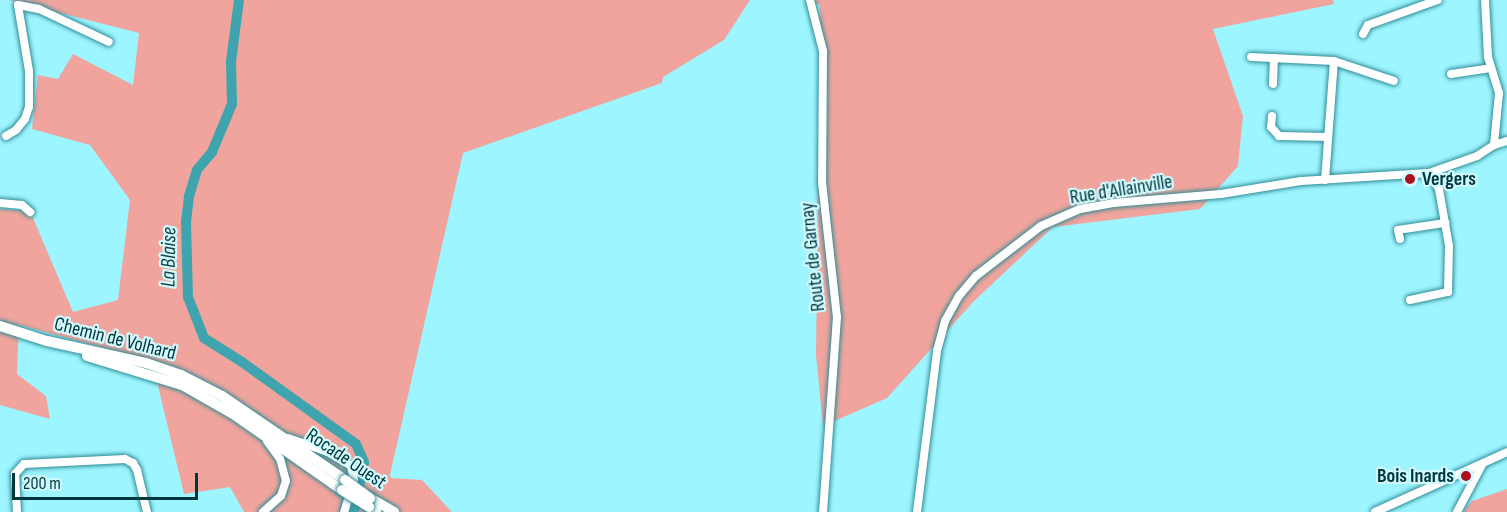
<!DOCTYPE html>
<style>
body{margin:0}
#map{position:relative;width:1507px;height:512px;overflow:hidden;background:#9df5ff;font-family:"Sofia Sans Condensed",sans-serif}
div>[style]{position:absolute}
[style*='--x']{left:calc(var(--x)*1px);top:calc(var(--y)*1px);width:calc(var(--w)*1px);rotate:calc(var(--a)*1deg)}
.green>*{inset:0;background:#f0a49d}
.river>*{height:10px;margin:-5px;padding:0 5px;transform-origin:5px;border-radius:5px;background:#40a4af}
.roads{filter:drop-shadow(0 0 2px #318d97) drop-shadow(0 0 2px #318d97)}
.minor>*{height:8px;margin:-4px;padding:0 4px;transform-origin:4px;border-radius:4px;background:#fff}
.major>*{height:10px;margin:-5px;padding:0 5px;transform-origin:5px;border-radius:5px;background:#fff}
.bridges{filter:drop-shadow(0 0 2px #318d97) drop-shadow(0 0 2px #318d97)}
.major-bridge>*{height:10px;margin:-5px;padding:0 5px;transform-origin:5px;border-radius:5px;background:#fff}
.dots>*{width:16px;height:16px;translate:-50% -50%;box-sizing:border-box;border:3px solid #d1faff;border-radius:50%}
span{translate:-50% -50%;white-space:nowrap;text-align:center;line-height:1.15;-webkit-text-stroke:4.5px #d1faff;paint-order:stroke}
.poi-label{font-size:20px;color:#00373c;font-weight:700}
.left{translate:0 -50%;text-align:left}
.right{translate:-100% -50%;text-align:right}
.street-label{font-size:20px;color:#00373c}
.water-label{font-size:21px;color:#174448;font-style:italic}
.scale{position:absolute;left:12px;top:473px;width:186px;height:27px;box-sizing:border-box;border:3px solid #00373c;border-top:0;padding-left:8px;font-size:18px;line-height:21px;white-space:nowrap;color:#00373c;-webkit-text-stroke:4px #d1faff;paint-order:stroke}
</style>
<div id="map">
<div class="green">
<div style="clip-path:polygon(9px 0,750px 0,724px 40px,663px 77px,662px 83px,463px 153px,390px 475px,391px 478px,422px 480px,452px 512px,244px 512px,230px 487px,184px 494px,152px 361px,19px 325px,17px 374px,46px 396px,50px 419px,0 405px,0 209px,30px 211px,73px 312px,118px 300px,130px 200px,90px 145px,32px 129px,38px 75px,58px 79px,73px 54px,133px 85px,139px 33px)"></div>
<div style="clip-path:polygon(809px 0,1333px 0,1334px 4px,1213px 29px,1243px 116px,1238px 166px,1200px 209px,1053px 227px,974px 301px,887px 398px,823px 426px,816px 355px,820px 5px)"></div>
<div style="clip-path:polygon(1507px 489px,1507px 512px,1463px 512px,1472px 501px)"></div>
</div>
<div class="river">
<div style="--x:239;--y:0;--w:63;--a:97.4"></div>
<div style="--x:231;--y:62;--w:42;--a:88.6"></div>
<div style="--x:232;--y:104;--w:52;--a:112.6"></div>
<div style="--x:212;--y:152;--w:23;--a:130"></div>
<div style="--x:197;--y:170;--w:28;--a:107"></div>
<div style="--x:189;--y:197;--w:25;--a:97"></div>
<div style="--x:186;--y:222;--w:75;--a:88.5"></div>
<div style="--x:188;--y:297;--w:44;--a:68.7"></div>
<div style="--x:204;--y:338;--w:45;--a:32.3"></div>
<div style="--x:242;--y:362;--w:140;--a:35.7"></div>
<div style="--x:356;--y:444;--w:20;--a:66"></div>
<div style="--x:364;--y:462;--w:51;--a:101.3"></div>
</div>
<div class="roads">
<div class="minor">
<div style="--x:810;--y:0;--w:53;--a:75.7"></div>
<div style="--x:823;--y:51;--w:131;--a:90.4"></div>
<div style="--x:822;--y:182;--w:136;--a:83.7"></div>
<div style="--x:837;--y:317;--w:196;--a:94.1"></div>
<div style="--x:1485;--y:0;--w:57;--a:87"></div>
<div style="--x:1488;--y:57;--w:38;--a:73"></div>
<div style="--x:1499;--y:93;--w:52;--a:95.5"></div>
<div style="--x:18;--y:5;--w:21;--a:11"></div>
<div style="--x:39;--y:9;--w:77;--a:25.2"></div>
<div style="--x:1363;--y:34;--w:10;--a:-61"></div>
<div style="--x:1368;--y:25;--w:74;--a:-19.7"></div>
<div style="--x:1251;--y:57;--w:83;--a:2.8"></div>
<div style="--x:1334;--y:61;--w:63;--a:18.4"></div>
<div style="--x:1451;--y:74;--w:40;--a:-8.5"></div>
<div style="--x:1273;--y:84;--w:26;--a:-88"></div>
<div style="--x:1272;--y:116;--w:11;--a:95"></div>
<div style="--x:1271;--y:127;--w:12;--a:48"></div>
<div style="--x:1279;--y:136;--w:49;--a:1.2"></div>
<div style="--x:6;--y:136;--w:12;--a:-31"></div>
<div style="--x:16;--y:130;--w:14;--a:-51"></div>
<div style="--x:25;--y:119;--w:13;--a:-72"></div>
<div style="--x:29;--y:107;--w:36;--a:-90"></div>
<div style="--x:29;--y:71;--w:67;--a:-99.5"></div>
<div style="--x:1325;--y:180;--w:119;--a:-85.7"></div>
<div style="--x:0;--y:203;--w:22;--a:5"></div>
<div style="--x:22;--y:205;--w:11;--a:41"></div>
<div style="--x:1400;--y:239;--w:9;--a:-103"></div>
<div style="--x:1398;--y:230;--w:48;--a:-8.5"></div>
<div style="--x:1410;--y:300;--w:39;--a:-12"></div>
<div style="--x:1448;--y:292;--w:46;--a:-88.8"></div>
<div style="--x:1449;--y:246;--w:58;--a:-100"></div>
<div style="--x:1439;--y:189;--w:19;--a:-122"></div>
<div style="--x:288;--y:438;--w:42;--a:19.3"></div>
<div style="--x:328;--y:452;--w:27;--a:31"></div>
<div style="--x:351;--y:466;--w:14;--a:78"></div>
<div style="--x:354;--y:480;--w:34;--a:107"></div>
<div style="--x:17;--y:512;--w:38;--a:-93"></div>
<div style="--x:15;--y:474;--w:13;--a:-48"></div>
<div style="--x:24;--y:464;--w:101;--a:-2.8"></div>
<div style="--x:125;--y:459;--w:9;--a:27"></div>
<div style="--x:133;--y:463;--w:8;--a:60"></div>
<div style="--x:137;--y:470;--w:43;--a:76.6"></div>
<div style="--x:263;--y:512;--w:24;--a:-42"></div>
<div style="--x:281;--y:496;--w:16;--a:-72"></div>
<div style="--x:286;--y:481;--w:23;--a:-105"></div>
<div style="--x:280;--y:459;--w:22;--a:-126"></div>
<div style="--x:917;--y:512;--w:162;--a:-82.9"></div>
<div style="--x:937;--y:351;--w:31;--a:-75"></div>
<div style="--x:945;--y:321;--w:29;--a:-61"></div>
<div style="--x:959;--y:296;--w:26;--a:-50"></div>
<div style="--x:976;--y:276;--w:82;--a:-37.6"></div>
<div style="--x:1041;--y:226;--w:43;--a:-23.6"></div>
<div style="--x:1080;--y:209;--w:34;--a:-10"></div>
<div style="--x:1113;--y:203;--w:108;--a:-4.8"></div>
<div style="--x:1221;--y:194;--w:81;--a:-9.2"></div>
<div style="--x:1301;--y:181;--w:128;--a:-3.6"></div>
<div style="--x:1429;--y:173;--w:51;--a:-19.5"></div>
<div style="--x:1477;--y:156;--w:20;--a:-33"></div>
<div style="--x:1494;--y:145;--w:14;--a:-17"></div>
<div style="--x:1375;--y:512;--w:145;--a:-24.4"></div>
<div style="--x:1457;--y:512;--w:55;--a:-62"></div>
</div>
<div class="major">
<div style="--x:0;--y:326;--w:49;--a:17.7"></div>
<div style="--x:47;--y:341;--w:101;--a:12.5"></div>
<div style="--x:146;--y:363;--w:37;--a:19"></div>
<div style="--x:181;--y:375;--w:46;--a:27.1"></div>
<div style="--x:222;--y:396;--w:149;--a:34.3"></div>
<div style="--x:87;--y:356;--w:99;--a:17"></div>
<div style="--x:182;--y:385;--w:59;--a:29.6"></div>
<div style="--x:233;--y:414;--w:133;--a:34.9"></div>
<div style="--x:370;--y:498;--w:28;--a:30"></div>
<div style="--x:369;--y:507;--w:9;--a:36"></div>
</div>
</div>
<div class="bridges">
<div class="major-bridge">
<div style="--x:345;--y:480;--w:31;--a:36"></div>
<div style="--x:342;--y:490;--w:32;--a:32"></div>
</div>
</div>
<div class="dots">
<div style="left:1410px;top:179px;background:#a7111e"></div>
<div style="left:1466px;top:476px;background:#a7111e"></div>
</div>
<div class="poi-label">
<span class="left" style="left:1422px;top:179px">Vergers</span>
<span class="right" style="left:1454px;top:476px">Bois Inards</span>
</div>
<div class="street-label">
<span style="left:1121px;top:190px;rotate:-9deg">Rue d'Allainville</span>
<span style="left:813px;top:257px;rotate:-96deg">Route de Garnay</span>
<span style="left:115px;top:339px;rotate:14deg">Chemin de Volhard</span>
<span style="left:346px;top:459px;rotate:34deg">Rocade Ouest</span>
</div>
<div class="water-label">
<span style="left:169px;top:257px;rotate:-89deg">La Blaise</span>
</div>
<div class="scale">200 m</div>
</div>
